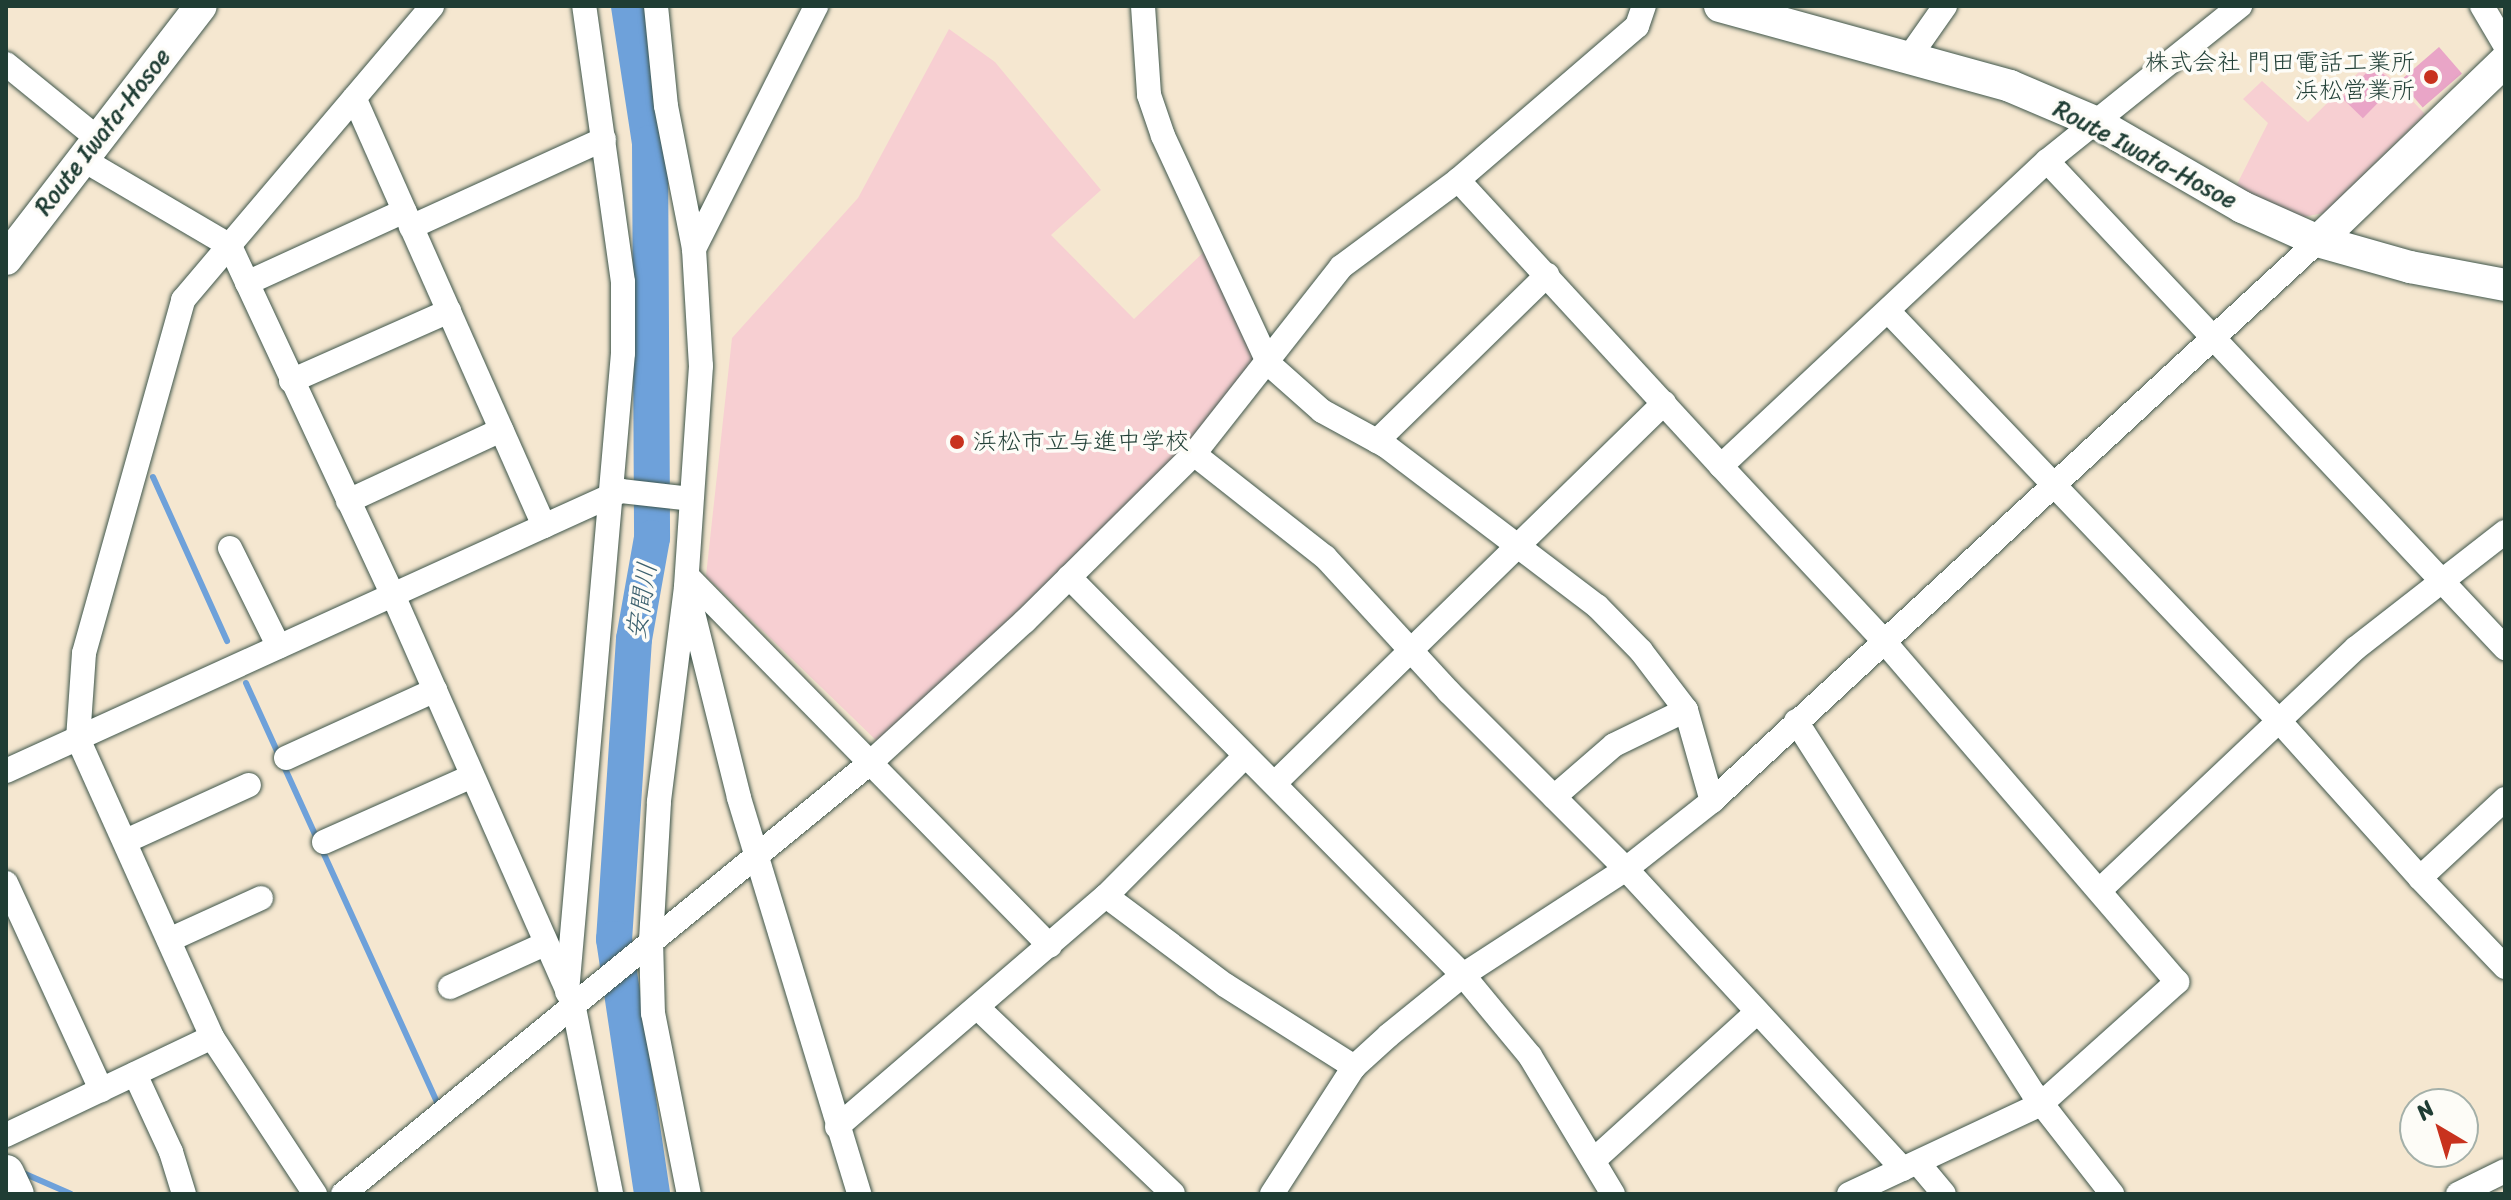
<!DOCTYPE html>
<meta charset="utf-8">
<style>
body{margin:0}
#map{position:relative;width:2511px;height:1200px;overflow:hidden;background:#f5e7d0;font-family:Sriracha,"Klee One",sans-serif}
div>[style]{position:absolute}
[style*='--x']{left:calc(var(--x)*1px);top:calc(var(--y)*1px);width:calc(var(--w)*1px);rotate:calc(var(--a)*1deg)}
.built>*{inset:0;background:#f7cfd2}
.stream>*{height:6px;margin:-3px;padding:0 3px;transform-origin:3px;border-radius:3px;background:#6ea1da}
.river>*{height:36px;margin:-18px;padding:0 18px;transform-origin:18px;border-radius:18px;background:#6ea1da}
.building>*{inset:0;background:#e9a5c7;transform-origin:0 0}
.roads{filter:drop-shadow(0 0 2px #3f564b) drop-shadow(0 0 2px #3f564b)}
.street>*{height:24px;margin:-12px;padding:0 12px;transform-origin:12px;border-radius:12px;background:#fff}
.secondary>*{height:32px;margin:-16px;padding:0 16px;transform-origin:16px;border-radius:16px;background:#fff}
.primary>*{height:36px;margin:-18px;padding:0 18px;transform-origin:18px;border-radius:18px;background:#fff}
.dots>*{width:22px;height:22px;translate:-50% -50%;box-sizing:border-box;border:4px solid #fdfcf7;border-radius:50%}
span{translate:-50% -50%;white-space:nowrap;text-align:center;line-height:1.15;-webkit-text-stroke:7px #fdfcf7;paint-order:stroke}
.poi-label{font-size:24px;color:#1f3d34}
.right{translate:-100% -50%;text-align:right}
.left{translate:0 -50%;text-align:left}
.street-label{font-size:24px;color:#1f3d34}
.water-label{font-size:26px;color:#3b606e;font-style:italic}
.frame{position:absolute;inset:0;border:8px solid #1f3d34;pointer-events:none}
.north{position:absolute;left:2399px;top:1088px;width:80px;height:80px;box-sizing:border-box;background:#fdfcf7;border:2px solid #a4b0a9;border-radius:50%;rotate:322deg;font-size:22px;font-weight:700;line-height:32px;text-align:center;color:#1f3d34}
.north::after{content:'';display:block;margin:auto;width:28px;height:36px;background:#c8321e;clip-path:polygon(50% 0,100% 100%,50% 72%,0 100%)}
</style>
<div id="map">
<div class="built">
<div style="clip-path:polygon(949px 29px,995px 62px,1101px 190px,1051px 235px,1134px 319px,1210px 246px,1266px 370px,881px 745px,706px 576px,732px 338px,858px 198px)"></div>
<div style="clip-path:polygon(2372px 59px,2425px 114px,2324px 213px,2298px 218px,2234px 190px,2268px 123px,2243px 99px,2262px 81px,2308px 122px)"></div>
</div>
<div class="stream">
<div style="--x:153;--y:477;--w:180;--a:65.7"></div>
<div style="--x:246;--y:683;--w:461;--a:65.5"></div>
<div style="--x:23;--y:1173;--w:52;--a:23.6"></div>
</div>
<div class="river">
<div style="--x:629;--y:6;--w:139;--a:81.3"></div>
<div style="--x:650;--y:143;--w:395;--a:89.7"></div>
<div style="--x:652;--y:538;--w:103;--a:100.1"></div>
<div style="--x:634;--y:639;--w:301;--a:93.8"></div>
<div style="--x:614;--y:939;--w:258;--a:81.5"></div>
</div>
<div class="building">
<div style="left:2439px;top:47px;width:35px;height:52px;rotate:49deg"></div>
<div style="left:2374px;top:65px;width:29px;height:46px;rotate:44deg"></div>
</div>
<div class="roads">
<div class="street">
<div style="--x:656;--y:6;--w:100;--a:84.3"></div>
<div style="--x:666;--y:106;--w:146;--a:78.9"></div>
<div style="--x:694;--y:249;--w:117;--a:86.6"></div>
<div style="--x:701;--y:366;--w:222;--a:93.9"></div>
<div style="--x:686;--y:587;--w:217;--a:97.2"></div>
<div style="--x:659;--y:802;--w:137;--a:93.3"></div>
<div style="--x:651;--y:939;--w:74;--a:88.5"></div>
<div style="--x:653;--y:1013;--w:185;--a:78.8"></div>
<div style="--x:1143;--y:6;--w:89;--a:86.1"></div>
<div style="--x:1149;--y:95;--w:43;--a:71.1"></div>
<div style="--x:1163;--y:136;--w:251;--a:65.1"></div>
<div style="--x:1269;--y:364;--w:71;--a:41.6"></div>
<div style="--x:1322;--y:411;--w:73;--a:28.7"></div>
<div style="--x:1386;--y:446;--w:265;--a:37.2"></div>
<div style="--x:1597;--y:606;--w:63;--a:45.6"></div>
<div style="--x:1641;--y:651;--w:74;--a:52.7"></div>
<div style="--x:1686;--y:710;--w:95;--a:74.1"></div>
<div style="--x:2482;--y:6;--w:45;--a:59.5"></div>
<div style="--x:1910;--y:56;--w:61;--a:-55"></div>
<div style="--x:6;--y:64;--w:117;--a:39.1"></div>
<div style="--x:82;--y:159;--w:172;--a:30.4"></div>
<div style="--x:230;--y:246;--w:385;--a:65"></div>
<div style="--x:393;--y:595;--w:446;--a:66.2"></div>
<div style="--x:573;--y:1003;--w:195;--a:78.7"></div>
<div style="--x:2047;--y:161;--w:669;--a:46.76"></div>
<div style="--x:1458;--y:180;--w:389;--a:47.4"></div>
<div style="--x:411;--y:227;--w:212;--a:-24.5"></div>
<div style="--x:694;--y:249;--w:272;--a:-63.3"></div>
<div style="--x:247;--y:283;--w:173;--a:-24.6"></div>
<div style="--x:1889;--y:312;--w:568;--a:46.36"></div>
<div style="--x:2281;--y:723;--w:208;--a:48.1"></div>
<div style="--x:2420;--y:878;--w:116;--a:-42.9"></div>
<div style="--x:291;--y:381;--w:173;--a:-23.9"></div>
<div style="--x:1377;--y:441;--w:238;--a:-44.3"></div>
<div style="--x:1194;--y:454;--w:167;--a:38.2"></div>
<div style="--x:1325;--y:557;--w:183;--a:47.4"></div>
<div style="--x:1449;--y:692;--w:250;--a:45"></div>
<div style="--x:1626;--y:869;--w:408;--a:47.3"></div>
<div style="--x:348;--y:501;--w:169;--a:-24.9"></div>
<div style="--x:544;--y:526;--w:85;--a:-24.4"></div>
<div style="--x:621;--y:491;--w:70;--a:6.5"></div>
<div style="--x:230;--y:548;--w:110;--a:63.7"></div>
<div style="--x:687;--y:576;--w:518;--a:45.55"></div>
<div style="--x:1069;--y:577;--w:560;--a:45.29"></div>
<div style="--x:1463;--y:975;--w:105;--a:50.4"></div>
<div style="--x:1530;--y:1056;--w:161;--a:59"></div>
<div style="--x:690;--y:601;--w:203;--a:76"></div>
<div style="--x:739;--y:798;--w:414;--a:73.1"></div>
<div style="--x:1796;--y:721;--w:442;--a:57.5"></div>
<div style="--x:2034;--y:1094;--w:127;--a:52"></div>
<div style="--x:286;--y:758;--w:164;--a:-24.5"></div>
<div style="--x:6;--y:771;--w:591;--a:-24.48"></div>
<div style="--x:544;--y:526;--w:468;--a:-113.9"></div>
<div style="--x:1275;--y:783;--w:544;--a:-44.33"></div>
<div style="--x:1554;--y:797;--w:79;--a:-40.9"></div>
<div style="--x:1614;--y:745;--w:80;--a:-25.9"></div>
<div style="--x:126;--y:841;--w:135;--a:-24.5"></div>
<div style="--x:324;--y:842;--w:162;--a:-24"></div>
<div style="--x:2420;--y:878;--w:123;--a:46.3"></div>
<div style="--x:6;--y:883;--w:228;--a:65.3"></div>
<div style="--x:2100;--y:890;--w:352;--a:-43.4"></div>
<div style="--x:2356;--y:648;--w:189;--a:-37.9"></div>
<div style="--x:1106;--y:896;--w:149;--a:36.8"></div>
<div style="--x:1225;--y:985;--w:153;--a:32.4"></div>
<div style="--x:169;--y:940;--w:101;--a:-24.5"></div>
<div style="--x:450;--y:987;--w:104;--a:-24.4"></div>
<div style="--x:567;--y:992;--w:641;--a:-84.99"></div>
<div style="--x:623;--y:353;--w:71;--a:-90"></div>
<div style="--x:623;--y:282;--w:279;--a:-98"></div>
<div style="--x:978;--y:1008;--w:269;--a:43.6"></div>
<div style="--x:135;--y:1074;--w:86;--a:65.2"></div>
<div style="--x:171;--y:1152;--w:44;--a:72.8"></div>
<div style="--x:837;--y:1127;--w:355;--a:-40.7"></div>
<div style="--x:1106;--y:896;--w:197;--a:-45.2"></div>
<div style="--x:6;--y:1135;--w:228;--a:-25.4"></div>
<div style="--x:1595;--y:1159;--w:217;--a:-42.2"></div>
<div style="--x:1918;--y:1163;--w:40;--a:50"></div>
<div style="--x:315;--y:1194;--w:188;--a:-123.3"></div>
<div style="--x:212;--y:1037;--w:327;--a:-114.2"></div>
<div style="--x:78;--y:739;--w:86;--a:-86"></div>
<div style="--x:84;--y:653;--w:367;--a:-74.3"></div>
<div style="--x:183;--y:300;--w:385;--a:-49.7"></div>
<div style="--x:343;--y:1194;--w:681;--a:-39.28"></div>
<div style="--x:870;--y:763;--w:210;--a:-42.5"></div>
<div style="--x:1025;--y:621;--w:238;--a:-44.7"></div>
<div style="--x:1194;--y:454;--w:238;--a:-51.8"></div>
<div style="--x:1341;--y:267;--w:146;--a:-36.6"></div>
<div style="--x:1458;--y:180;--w:236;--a:-40.7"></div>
<div style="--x:1637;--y:26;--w:21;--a:-71"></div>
<div style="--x:1272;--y:1194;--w:151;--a:-57.2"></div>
<div style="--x:1354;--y:1067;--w:47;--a:-42.4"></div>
<div style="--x:1389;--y:1035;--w:95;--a:-39"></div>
<div style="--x:1463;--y:975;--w:194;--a:-33"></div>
<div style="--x:1626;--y:869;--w:110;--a:-38.3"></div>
<div style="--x:1712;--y:801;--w:825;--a:-42.74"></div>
<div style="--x:1849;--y:1194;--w:212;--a:-25.1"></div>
<div style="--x:2041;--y:1104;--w:183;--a:-41.9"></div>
<div style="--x:2177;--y:982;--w:450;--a:-130.7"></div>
<div style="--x:1884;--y:641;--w:239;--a:-133"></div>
<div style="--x:1721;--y:466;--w:446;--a:-43.1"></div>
<div style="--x:2047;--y:161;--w:248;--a:-38.8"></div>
<div style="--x:2458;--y:1194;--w:52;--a:-26.1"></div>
</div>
<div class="secondary">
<div style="--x:1720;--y:6;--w:301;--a:15.4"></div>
<div style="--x:2010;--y:86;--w:92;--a:23"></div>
<div style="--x:2095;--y:122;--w:170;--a:30"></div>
<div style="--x:2242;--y:207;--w:83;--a:24.1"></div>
<div style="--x:2318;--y:241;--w:96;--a:15.8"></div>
<div style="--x:2410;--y:267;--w:97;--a:10.7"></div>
<div style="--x:2318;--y:241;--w:260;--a:-43.9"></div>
<div style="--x:6;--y:259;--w:319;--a:-52.4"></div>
</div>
<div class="primary">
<div style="--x:6;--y:1173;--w:23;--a:65"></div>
</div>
</div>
<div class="dots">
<div style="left:2431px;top:77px;background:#c8321e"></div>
<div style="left:957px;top:442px;background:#c8321e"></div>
</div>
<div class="poi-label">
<span class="right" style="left:2415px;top:77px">株式会社 門田電話工業所<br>浜松営業所</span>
<span class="left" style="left:973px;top:442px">浜松市立与進中学校</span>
</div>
<div class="street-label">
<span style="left:103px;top:132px;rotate:-52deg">Route Iwata-Hosoe</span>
<span style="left:2145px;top:155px;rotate:28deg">Route Iwata-Hosoe</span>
</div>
<div class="water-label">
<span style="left:642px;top:601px;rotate:-81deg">安間川</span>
</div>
<div class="frame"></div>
<div class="north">N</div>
</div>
